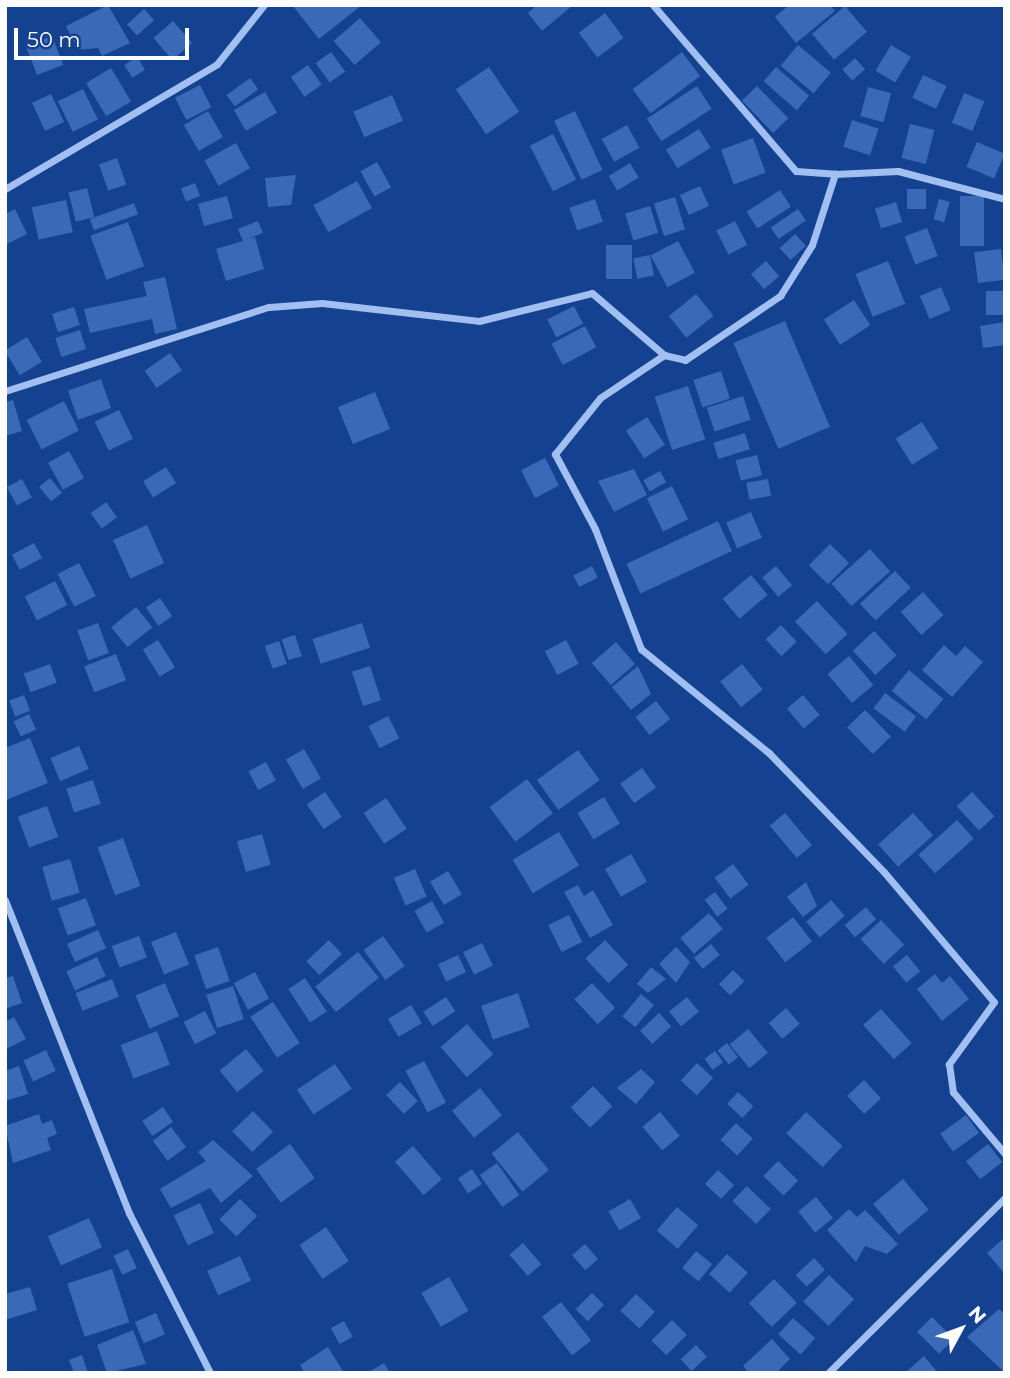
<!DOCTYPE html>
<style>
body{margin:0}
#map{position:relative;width:1010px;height:1378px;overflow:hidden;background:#154290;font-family:Montserrat,sans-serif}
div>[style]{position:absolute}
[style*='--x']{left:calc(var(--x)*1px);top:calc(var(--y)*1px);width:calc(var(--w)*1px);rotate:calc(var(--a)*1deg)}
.building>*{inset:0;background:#3969b7;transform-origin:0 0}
.street>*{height:7px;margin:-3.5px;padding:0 3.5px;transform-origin:3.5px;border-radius:3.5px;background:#a1c0f1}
span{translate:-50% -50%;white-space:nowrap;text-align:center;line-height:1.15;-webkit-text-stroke:5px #154290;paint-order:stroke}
.frame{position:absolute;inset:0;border:7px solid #fff;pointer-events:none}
.north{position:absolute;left:926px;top:1294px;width:70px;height:70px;-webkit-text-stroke:5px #154290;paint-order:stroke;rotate:49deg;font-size:19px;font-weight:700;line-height:28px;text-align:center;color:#fff}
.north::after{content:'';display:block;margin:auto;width:24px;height:32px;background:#fff;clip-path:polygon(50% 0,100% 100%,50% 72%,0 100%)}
.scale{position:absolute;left:14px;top:28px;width:175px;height:32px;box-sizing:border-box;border:4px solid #fff;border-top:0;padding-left:9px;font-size:21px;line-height:24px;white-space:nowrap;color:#fff;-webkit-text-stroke:5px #154290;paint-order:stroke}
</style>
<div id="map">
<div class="building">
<div style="clip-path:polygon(108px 5px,130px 43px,102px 56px,98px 48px,78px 50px,66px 26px)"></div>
<div style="clip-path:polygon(292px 5px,362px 5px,319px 39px)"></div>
<div style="clip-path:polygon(537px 5px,573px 5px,542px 31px,528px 13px)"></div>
<div style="clip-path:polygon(789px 5px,830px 5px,835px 11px,796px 43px,775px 17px)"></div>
<div style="left:845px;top:6px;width:34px;height:43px;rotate:50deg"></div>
<div style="left:144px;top:9px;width:15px;height:23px;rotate:48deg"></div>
<div style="left:605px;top:13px;width:31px;height:33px;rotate:53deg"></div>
<div style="left:360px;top:18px;width:32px;height:35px;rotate:49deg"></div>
<div style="left:173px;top:21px;width:29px;height:26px;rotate:49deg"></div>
<div style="left:52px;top:36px;width:31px;height:28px;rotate:69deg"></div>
<div style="left:798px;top:45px;width:43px;height:27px;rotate:40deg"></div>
<div style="left:891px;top:45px;width:23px;height:30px;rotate:31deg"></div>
<div style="left:331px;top:52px;width:24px;height:19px;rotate:54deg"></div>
<div style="left:682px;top:52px;width:30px;height:62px;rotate:53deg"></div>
<div style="left:137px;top:57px;width:15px;height:15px;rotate:58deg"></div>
<div style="left:855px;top:58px;width:15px;height:17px;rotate:48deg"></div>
<div style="left:308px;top:65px;width:24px;height:21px;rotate:55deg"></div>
<div style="left:489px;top:67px;width:54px;height:40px;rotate:56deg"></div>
<div style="left:776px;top:67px;width:44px;height:19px;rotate:41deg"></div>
<div style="left:111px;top:68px;width:39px;height:29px;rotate:59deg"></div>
<div style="left:923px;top:75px;width:26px;height:25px;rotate:25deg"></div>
<div style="left:250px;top:78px;width:14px;height:29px;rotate:54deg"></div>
<div style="left:200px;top:85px;width:25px;height:28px;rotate:63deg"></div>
<div style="left:697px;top:86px;width:27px;height:60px;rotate:57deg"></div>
<div style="left:757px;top:86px;width:45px;height:21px;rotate:46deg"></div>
<div style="left:868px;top:87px;width:24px;height:30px;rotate:15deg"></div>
<div style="left:83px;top:89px;width:34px;height:28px;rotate:64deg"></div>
<div style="left:265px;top:92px;width:24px;height:36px;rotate:60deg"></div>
<div style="left:964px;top:93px;width:22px;height:32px;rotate:22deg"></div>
<div style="left:51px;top:94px;width:31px;height:21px;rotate:65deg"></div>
<div style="left:392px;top:95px;width:28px;height:42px;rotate:67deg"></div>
<div style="left:208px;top:111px;width:30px;height:28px;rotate:60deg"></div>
<div style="left:575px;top:111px;width:65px;height:23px;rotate:65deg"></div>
<div style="left:852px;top:120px;width:28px;height:28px;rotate:18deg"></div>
<div style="left:910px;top:124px;width:25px;height:35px;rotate:14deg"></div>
<div style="left:627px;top:125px;width:26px;height:29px;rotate:61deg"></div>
<div style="left:699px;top:129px;width:22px;height:39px;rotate:58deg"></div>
<div style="left:553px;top:134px;width:51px;height:26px;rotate:63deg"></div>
<div style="left:753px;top:138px;width:37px;height:34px;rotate:70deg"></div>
<div style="left:977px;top:142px;width:30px;height:27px;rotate:23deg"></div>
<div style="left:236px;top:143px;width:29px;height:36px;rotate:61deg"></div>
<div style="left:117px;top:158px;width:28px;height:19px;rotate:71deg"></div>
<div style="left:377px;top:162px;width:29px;height:19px;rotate:61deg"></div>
<div style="left:630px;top:163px;width:17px;height:25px;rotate:59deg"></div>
<div style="clip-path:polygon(296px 175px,291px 205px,268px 207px,265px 178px)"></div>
<div style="left:357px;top:181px;width:31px;height:50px;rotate:61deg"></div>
<div style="left:195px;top:183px;width:14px;height:15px;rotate:69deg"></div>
<div style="left:700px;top:186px;width:22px;height:22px;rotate:66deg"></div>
<div style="left:87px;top:188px;width:30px;height:19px;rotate:76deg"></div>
<div style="left:907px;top:189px;width:19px;height:20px"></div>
<div style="left:780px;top:190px;width:20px;height:40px;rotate:57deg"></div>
<div style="left:227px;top:196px;width:23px;height:30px;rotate:75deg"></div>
<div style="left:960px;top:196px;width:24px;height:50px"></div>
<div style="left:675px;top:197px;width:34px;height:22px;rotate:73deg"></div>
<div style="left:595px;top:199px;width:24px;height:27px;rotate:71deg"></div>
<div style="left:939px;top:199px;width:11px;height:21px;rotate:15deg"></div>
<div style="left:66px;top:200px;width:33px;height:35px;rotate:78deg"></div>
<div style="left:896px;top:202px;width:21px;height:22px;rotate:73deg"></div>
<div style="left:134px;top:203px;width:12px;height:47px;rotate:70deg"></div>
<div style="left:650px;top:206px;width:28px;height:26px;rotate:73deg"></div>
<div style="clip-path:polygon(15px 209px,27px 234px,5px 245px,5px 214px)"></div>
<div style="left:798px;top:209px;width:14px;height:33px;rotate:56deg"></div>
<div style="clip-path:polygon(258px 221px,263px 233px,247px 239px,255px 237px,264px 269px,226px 281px,216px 249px,243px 241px,238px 229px)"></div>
<div style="left:735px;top:221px;width:27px;height:21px;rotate:63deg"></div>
<div style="left:128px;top:222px;width:47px;height:40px;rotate:70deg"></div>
<div style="left:927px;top:228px;width:30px;height:24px;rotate:69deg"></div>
<div style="left:795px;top:234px;width:16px;height:21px;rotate:47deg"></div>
<div style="left:678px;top:241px;width:36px;height:31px;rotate:62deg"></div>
<div style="left:606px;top:245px;width:26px;height:34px"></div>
<div style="left:1001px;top:249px;width:31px;height:27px;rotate:83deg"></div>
<div style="left:650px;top:255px;width:21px;height:17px;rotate:79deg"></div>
<div style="left:766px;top:261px;width:20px;height:20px;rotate:49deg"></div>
<div style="left:888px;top:261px;width:46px;height:35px;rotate:68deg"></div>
<div style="clip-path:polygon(165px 277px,177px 329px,155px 334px,152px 319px,90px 333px,84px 309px,147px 296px,143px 282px)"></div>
<div style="left:941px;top:287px;width:25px;height:23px;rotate:67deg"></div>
<div style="left:1005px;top:291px;width:24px;height:19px;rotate:90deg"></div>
<div style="left:696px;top:294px;width:28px;height:35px;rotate:51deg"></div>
<div style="left:854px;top:300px;width:30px;height:36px;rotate:57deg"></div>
<div style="left:574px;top:306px;width:20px;height:30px;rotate:63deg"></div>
<div style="left:74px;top:307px;width:19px;height:23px;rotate:72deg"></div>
<div style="left:785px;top:321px;width:115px;height:56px;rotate:67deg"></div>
<div style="clip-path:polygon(1005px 322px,1005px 345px,983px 348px,980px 326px)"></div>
<div style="left:585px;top:326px;width:24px;height:38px;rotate:62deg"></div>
<div style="left:80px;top:330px;width:20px;height:26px;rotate:72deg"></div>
<div style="left:27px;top:337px;width:29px;height:26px;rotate:59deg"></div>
<div style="left:170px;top:353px;width:21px;height:31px;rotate:55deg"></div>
<div style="left:721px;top:371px;width:29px;height:29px;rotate:72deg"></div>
<div style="left:101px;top:379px;width:31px;height:35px;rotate:71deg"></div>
<div style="left:688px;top:386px;width:56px;height:35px;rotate:72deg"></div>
<div style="left:375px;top:392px;width:40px;height:40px;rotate:68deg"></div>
<div style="left:743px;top:396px;width:25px;height:38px;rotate:72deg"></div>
<div style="clip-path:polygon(13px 400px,22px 431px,5px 436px,5px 402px)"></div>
<div style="left:64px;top:401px;width:33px;height:42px;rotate:63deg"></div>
<div style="left:119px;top:410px;width:32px;height:27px;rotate:64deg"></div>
<div style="left:647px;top:417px;width:33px;height:25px;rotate:57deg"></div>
<div style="left:922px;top:422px;width:31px;height:31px;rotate:58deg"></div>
<div style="left:745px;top:433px;width:17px;height:33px;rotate:73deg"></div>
<div style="left:69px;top:451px;width:31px;height:24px;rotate:61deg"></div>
<div style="left:757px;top:455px;width:21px;height:22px;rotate:76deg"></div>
<div style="left:545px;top:458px;width:31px;height:27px;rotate:63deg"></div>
<div style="left:166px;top:467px;width:19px;height:27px;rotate:58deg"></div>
<div style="clip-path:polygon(634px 469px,647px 495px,614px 512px,598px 481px)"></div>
<div style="left:660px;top:471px;width:13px;height:19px;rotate:61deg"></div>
<div style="left:50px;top:478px;width:19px;height:14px;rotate:51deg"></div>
<div style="left:22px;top:479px;width:21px;height:17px;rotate:62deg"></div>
<div style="left:768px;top:479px;width:17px;height:22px;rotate:80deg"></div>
<div style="left:672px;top:486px;width:37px;height:28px;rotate:64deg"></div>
<div style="left:106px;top:502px;width:19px;height:19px;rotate:54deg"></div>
<div style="left:751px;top:512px;width:28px;height:27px;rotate:67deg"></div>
<div style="left:718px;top:521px;width:33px;height:101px;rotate:65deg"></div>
<div style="left:147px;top:525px;width:42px;height:37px;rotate:66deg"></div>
<div style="left:34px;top:543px;width:17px;height:25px;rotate:62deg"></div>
<div style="left:830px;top:544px;width:27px;height:30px;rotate:45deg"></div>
<div style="left:870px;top:549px;width:30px;height:52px;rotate:48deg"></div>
<div style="left:79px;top:563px;width:37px;height:24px;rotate:63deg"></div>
<div style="left:592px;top:566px;width:13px;height:21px;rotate:63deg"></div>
<div style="left:776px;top:566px;width:25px;height:18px;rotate:50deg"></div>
<div style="left:895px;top:571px;width:23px;height:48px;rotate:47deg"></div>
<div style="left:751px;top:575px;width:26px;height:37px;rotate:50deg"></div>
<div style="left:55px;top:581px;width:27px;height:34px;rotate:63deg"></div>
<div style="left:923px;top:592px;width:31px;height:30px;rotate:48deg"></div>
<div style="left:160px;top:598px;width:22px;height:17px;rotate:56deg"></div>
<div style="left:817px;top:601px;width:45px;height:30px;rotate:47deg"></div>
<div style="left:136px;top:607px;width:26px;height:32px;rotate:51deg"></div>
<div style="left:98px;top:623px;width:32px;height:22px;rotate:70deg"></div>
<div style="left:362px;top:623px;width:26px;height:52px;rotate:72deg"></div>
<div style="left:781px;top:625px;width:23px;height:21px;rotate:47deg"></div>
<div style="left:874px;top:631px;width:33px;height:29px;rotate:47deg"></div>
<div style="left:295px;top:635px;width:22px;height:14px;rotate:72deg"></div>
<div style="left:158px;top:640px;width:32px;height:18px;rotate:58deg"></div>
<div style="left:566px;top:640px;width:27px;height:24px;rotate:62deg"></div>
<div style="left:279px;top:641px;width:24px;height:15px;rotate:71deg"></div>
<div style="left:616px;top:642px;width:29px;height:32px;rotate:49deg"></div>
<div style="clip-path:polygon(944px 645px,956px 656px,965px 646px,983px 662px,952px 697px,922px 670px)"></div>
<div style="left:116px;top:654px;width:28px;height:34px;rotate:69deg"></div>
<div style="left:849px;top:656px;width:38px;height:28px;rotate:50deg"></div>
<div style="left:50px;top:664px;width:20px;height:28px;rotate:70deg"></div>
<div style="left:742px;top:664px;width:33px;height:28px;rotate:51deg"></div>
<div style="left:370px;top:666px;width:36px;height:19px;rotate:72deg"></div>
<div style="clip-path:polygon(638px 666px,651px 694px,631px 710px,612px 687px)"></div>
<div style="left:909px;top:670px;width:45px;height:27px;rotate:40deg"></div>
<div style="left:885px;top:693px;width:39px;height:19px;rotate:37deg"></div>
<div style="left:24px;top:695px;width:17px;height:16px;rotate:69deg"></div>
<div style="left:803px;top:695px;width:26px;height:21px;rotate:50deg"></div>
<div style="left:656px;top:701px;width:23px;height:26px;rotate:52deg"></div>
<div style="left:865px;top:710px;width:37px;height:25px;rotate:46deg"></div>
<div style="left:29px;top:714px;width:17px;height:17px;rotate:65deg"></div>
<div style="left:388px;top:716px;width:25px;height:22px;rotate:63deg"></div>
<div style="clip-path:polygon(30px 738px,48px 783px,6px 800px,5px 748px)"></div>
<div style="left:79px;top:746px;width:25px;height:31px;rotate:67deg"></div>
<div style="left:304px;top:749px;width:34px;height:21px;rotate:60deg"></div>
<div style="left:578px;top:750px;width:37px;height:51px;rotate:54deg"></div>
<div style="left:266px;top:762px;width:21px;height:20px;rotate:62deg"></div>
<div style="left:642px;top:768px;width:24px;height:27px;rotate:54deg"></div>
<div style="left:527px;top:779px;width:43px;height:47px;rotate:53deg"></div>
<div style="left:93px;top:780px;width:25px;height:28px;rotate:72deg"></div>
<div style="left:325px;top:792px;width:30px;height:22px;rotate:56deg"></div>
<div style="left:972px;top:792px;width:33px;height:21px;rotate:47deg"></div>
<div style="left:604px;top:797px;width:31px;height:31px;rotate:59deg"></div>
<div style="left:386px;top:798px;width:37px;height:27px;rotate:56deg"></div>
<div style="left:47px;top:806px;width:33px;height:31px;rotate:70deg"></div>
<div style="left:785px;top:813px;width:42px;height:20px;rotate:50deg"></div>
<div style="left:913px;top:813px;width:30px;height:47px;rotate:48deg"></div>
<div style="left:957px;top:820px;width:25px;height:52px;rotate:48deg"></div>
<div style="left:559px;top:832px;width:39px;height:54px;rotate:59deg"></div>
<div style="left:262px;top:834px;width:32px;height:26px;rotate:74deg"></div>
<div style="left:123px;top:838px;width:51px;height:27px;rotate:70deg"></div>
<div style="left:631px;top:854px;width:32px;height:30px;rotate:60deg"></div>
<div style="left:70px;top:859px;width:35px;height:29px;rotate:74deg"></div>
<div style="left:733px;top:864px;width:26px;height:23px;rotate:53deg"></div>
<div style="left:415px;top:869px;width:30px;height:23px;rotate:67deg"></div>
<div style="left:448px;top:871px;width:27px;height:21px;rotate:59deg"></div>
<div style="clip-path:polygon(806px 882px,817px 906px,803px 917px,787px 897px)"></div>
<div style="clip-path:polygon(578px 885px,584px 896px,593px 890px,613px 925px,590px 938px,564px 892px)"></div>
<div style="left:715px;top:892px;width:21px;height:13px;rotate:53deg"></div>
<div style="left:86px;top:898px;width:29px;height:30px;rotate:70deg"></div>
<div style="left:831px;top:900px;width:21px;height:33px;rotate:49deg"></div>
<div style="left:432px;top:901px;width:25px;height:20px;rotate:61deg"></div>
<div style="left:866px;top:907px;width:16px;height:28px;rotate:50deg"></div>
<div style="left:709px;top:913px;width:21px;height:38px;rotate:49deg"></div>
<div style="left:569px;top:915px;width:30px;height:23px;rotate:64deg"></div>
<div style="left:793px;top:917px;width:31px;height:34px;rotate:52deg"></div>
<div style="left:881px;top:920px;width:34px;height:28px;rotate:47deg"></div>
<div style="left:98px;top:930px;width:20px;height:34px;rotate:66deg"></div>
<div style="left:176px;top:932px;width:35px;height:27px;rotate:68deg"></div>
<div style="left:139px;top:936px;width:23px;height:29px;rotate:70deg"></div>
<div style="left:383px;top:936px;width:37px;height:24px;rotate:54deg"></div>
<div style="left:329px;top:940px;width:19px;height:31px;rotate:47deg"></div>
<div style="left:605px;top:940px;width:34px;height:27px;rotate:47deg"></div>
<div style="left:482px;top:943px;width:25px;height:21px;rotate:64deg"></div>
<div style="left:711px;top:944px;width:14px;height:22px;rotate:51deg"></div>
<div style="left:218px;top:947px;width:36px;height:25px;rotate:71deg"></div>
<div style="clip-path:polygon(676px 947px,690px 962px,676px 983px,659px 964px)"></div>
<div style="left:358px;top:952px;width:33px;height:55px;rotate:51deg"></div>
<div style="left:458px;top:955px;width:19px;height:22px;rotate:65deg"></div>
<div style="left:907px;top:955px;width:21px;height:18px;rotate:51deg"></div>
<div style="left:97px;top:957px;width:21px;height:34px;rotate:65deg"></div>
<div style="clip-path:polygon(651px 967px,666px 979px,648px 993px,637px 984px)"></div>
<div style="left:733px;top:970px;width:16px;height:20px;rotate:45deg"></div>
<div style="left:255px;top:972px;width:30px;height:24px;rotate:62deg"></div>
<div style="clip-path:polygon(935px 974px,942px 983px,950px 976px,969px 999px,942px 1021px,917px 989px)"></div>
<div style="clip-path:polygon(13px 976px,22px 1003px,5px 1009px,5px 978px)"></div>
<div style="left:305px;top:978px;width:40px;height:20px;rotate:57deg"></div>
<div style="left:112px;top:979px;width:19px;height:39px;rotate:69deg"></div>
<div style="left:165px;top:983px;width:36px;height:32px;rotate:67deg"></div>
<div style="left:592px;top:983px;width:34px;height:24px;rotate:47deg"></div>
<div style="left:233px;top:986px;width:35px;height:28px;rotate:72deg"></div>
<div style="left:518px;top:993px;width:36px;height:39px;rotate:71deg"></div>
<div style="left:641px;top:994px;width:17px;height:29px;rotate:40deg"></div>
<div style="left:446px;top:997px;width:17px;height:27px;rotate:57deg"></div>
<div style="left:687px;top:997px;width:19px;height:23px;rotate:51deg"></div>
<div style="left:273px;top:1002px;width:49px;height:27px;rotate:57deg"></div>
<div style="left:411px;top:1005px;width:21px;height:27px;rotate:59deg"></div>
<div style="left:786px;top:1008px;width:21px;height:23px;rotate:49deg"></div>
<div style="left:881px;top:1009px;width:46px;height:24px;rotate:48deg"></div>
<div style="left:205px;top:1011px;width:25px;height:24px;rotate:63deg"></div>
<div style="left:659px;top:1013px;width:18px;height:26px;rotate:47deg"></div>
<div style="clip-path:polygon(14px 1017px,26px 1039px,6px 1049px,5px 1022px)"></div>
<div style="left:467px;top:1024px;width:40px;height:35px;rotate:49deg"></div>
<div style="left:748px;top:1029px;width:31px;height:24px;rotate:50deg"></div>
<div style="left:157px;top:1031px;width:36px;height:39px;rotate:69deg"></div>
<div style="left:727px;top:1043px;width:18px;height:12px;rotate:52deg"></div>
<div style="left:246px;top:1049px;width:28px;height:34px;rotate:51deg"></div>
<div style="left:46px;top:1050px;width:23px;height:25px;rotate:65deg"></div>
<div style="left:715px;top:1051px;width:14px;height:13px;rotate:54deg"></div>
<div style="left:424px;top:1061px;width:47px;height:21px;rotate:62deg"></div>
<div style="left:697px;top:1063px;width:22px;height:24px;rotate:43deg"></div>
<div style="left:335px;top:1064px;width:30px;height:46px;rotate:56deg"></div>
<div style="clip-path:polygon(19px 1066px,28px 1094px,5px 1101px,5px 1071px)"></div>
<div style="clip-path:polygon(641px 1069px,655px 1082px,636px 1104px,617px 1088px)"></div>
<div style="left:864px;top:1080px;width:25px;height:23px;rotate:47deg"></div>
<div style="left:400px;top:1082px;width:26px;height:19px;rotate:47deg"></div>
<div style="left:593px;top:1086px;width:28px;height:31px;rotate:46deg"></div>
<div style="left:480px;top:1088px;width:35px;height:36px;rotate:51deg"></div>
<div style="left:738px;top:1092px;width:21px;height:16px;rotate:43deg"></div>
<div style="left:163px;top:1107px;width:18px;height:25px;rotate:56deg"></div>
<div style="left:253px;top:1111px;width:29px;height:29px;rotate:46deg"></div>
<div style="left:660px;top:1112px;width:31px;height:23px;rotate:50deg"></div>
<div style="left:806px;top:1112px;width:50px;height:29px;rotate:43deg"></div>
<div style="clip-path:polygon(39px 1114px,42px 1124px,52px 1120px,57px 1134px,47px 1138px,51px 1150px,13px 1163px,5px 1126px)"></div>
<div style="left:966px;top:1115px;width:22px;height:32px;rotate:54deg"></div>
<div style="left:736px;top:1123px;width:23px;height:23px;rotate:43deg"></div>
<div style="left:171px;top:1127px;width:25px;height:23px;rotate:53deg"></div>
<div style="left:518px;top:1132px;width:49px;height:34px;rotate:51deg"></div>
<div style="clip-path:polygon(213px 1140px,253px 1176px,221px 1203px,210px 1188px,171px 1208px,160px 1189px,206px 1161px,198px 1152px)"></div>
<div style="left:290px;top:1144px;width:42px;height:42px;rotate:54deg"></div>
<div style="left:988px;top:1144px;width:23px;height:28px;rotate:52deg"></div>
<div style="left:413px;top:1146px;width:44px;height:24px;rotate:49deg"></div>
<div style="left:778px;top:1161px;width:28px;height:21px;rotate:44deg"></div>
<div style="left:497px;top:1163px;width:39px;height:21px;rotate:55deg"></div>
<div style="left:472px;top:1169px;width:18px;height:17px;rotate:56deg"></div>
<div style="left:718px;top:1170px;width:22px;height:19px;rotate:43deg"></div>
<div style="left:903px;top:1179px;width:40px;height:39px;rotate:50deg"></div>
<div style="left:747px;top:1186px;width:33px;height:21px;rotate:44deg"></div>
<div style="left:816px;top:1197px;width:27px;height:23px;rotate:51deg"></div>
<div style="left:240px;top:1199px;width:24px;height:29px;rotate:45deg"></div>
<div style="left:630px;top:1199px;width:22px;height:25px;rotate:60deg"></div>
<div style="left:200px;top:1203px;width:33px;height:29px;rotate:65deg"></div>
<div style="left:677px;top:1207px;width:28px;height:31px;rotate:41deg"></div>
<div style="clip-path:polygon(849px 1209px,857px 1217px,865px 1210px,898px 1244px,887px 1254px,865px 1246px,856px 1262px,827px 1230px)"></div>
<div style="left:89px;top:1218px;width:32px;height:45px;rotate:66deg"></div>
<div style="left:326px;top:1227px;width:41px;height:32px;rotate:56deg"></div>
<div style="clip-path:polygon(1005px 1237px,1005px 1274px,987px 1253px)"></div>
<div style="left:523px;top:1243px;width:28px;height:18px;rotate:49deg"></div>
<div style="left:585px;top:1244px;width:20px;height:17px;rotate:49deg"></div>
<div style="left:128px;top:1249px;width:21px;height:16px;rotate:65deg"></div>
<div style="left:696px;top:1251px;width:21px;height:22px;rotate:39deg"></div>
<div style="left:727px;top:1254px;width:28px;height:27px;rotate:42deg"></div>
<div style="left:240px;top:1256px;width:27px;height:36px;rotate:66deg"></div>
<div style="left:814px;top:1258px;width:16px;height:25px;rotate:47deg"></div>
<div style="left:112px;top:1269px;width:56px;height:47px;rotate:72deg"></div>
<div style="left:829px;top:1275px;width:35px;height:37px;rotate:44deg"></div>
<div style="left:449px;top:1277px;width:39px;height:32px;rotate:60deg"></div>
<div style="left:774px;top:1279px;width:33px;height:35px;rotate:46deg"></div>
<div style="clip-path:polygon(30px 1287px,37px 1310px,5px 1320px,5px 1294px)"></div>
<div style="left:592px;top:1293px;width:17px;height:23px;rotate:45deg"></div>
<div style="left:636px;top:1294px;width:26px;height:23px;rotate:43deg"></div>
<div style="left:561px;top:1302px;width:49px;height:24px;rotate:52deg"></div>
<div style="clip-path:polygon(999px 1309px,1005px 1315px,1005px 1373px,967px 1337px)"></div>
<div style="left:156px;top:1313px;width:23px;height:23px;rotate:67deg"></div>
<div style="left:932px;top:1317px;width:31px;height:21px;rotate:45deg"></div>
<div style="left:793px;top:1318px;width:30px;height:22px;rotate:42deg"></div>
<div style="left:672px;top:1320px;width:21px;height:29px;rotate:45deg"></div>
<div style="left:344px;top:1321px;width:18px;height:15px;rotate:61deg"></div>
<div style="clip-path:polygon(133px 1330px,146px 1364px,107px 1373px,97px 1345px)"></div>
<div style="clip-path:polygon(772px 1339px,790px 1359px,776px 1373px,749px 1373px,743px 1366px)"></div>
<div style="left:696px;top:1345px;width:16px;height:21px;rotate:47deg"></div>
<div style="clip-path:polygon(328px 1347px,344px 1373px,305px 1373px,300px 1365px)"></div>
<div style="clip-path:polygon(82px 1355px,88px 1373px,74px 1373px,69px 1360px)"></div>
<div style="clip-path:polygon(924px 1356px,938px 1373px,905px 1373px)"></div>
<div style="clip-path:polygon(384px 1363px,390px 1373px,367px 1373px)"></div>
</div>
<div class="street">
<div style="--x:653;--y:5;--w:219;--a:49.3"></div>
<div style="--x:796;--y:171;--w:39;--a:4"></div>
<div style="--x:5;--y:189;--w:246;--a:-30.5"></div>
<div style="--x:217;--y:64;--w:75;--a:-51.5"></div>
<div style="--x:664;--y:355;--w:77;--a:146.1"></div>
<div style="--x:600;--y:398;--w:72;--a:128.8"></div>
<div style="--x:555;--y:454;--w:85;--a:61.9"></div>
<div style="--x:595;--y:529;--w:129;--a:69"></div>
<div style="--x:641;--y:649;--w:165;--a:39.1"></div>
<div style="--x:769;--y:753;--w:165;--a:46"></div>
<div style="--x:884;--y:872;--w:170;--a:49.8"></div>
<div style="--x:994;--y:1002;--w:77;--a:126"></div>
<div style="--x:949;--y:1064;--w:28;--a:82"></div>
<div style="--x:953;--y:1092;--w:81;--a:50"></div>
<div style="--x:5;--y:391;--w:277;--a:-17.7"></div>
<div style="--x:269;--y:307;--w:53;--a:-4.3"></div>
<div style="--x:322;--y:303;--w:158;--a:6.5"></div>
<div style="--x:479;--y:321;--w:116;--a:-13.9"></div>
<div style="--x:592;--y:293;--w:95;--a:40.7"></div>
<div style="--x:664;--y:355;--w:22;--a:13"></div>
<div style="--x:685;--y:360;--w:115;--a:-34"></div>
<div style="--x:780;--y:296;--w:60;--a:-57.9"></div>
<div style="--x:812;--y:245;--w:75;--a:-72.1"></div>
<div style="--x:835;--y:174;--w:63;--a:-2.7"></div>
<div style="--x:898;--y:171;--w:111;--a:14.7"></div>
<div style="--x:5;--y:900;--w:337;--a:68.4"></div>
<div style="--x:129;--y:1213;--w:179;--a:63.1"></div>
<div style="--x:828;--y:1373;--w:249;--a:-44.7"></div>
</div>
<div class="frame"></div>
<div class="north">N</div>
<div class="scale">50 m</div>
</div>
